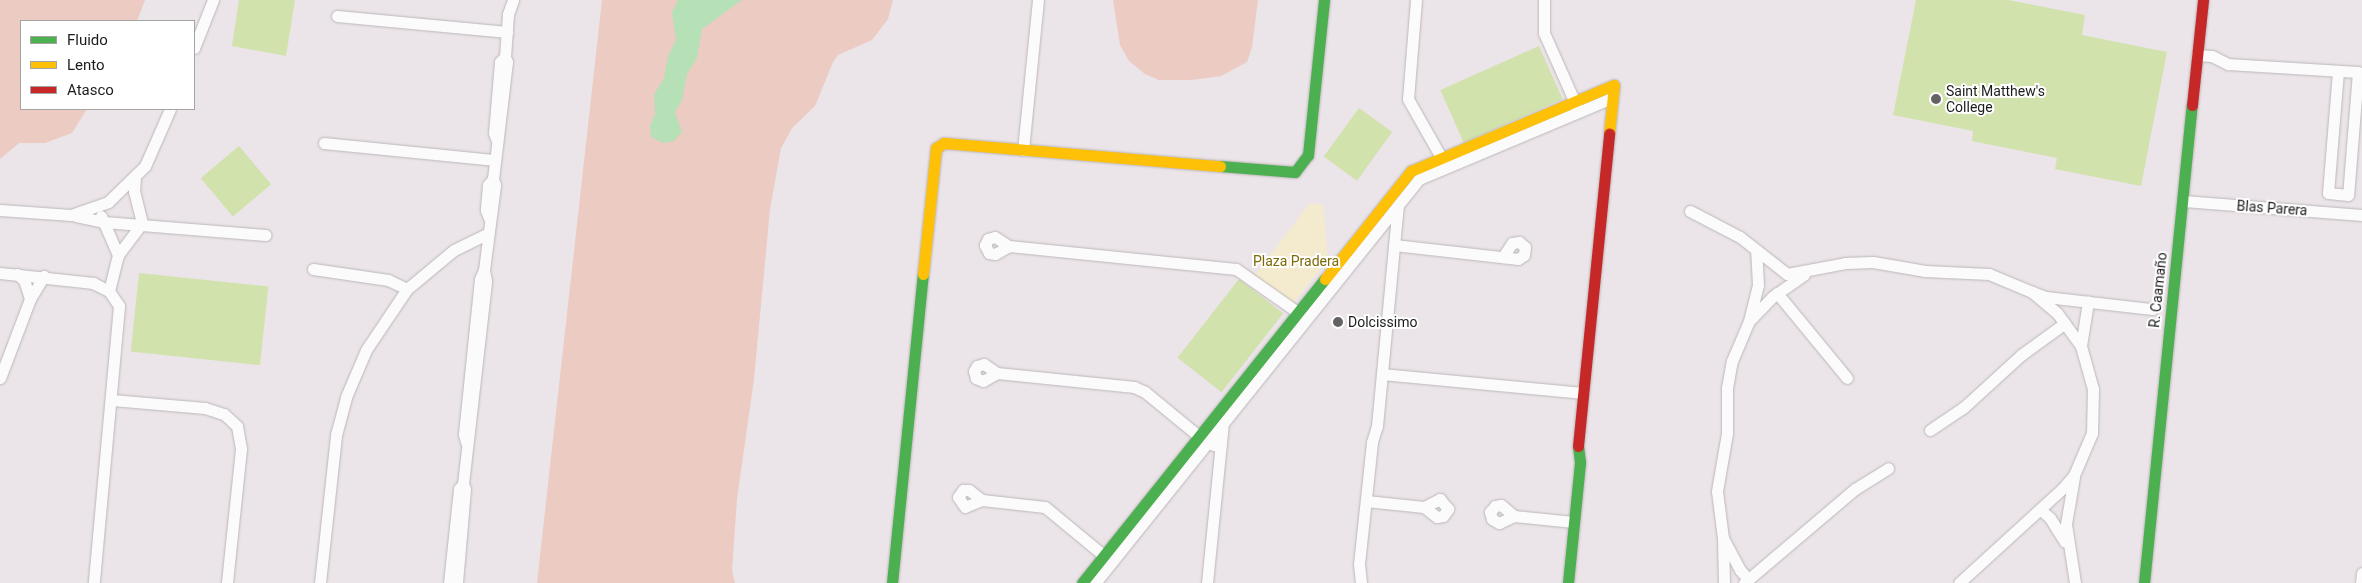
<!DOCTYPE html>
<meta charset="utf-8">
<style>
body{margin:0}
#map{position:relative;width:2362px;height:583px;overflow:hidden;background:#ebe4e8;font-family:Roboto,sans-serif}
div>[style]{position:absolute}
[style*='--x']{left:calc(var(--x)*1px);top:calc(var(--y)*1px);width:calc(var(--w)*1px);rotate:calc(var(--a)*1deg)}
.grass>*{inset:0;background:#ebcbc2}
.park>*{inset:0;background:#f4ebcf}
.pitch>*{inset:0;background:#d1e2ac;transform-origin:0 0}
.water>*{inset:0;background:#b6e0b5}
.roads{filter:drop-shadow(0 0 1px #bbb7b9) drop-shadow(0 0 1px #bbb7b9)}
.street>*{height:11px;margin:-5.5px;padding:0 5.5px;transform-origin:5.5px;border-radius:5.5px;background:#fcfbfc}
.fast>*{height:11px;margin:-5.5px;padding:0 5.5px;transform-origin:5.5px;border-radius:5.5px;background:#4caf50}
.slow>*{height:11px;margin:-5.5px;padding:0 5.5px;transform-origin:5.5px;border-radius:5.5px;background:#ffc107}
.jam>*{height:11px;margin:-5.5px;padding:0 5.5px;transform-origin:5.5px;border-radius:5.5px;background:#c62828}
.dots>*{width:14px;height:14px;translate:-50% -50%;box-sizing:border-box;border:2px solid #fff;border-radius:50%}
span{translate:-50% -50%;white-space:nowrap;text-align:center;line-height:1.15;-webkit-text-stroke:4px #fff;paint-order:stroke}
.poi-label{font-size:14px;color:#1c1c1c}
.left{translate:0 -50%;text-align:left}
.street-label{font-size:14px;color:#1c1c1c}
.park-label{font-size:14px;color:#7c6907}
.legend{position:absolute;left:20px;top:20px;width:175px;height:90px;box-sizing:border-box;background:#fff;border:1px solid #a4a4a4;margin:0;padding:6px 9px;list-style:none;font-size:15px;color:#1c1c1c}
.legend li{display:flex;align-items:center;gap:10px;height:25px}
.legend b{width:25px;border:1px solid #a4a4a4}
</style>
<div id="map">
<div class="grass">
<div style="clip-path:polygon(0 0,145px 0,137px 21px,21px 21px,21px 109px,87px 109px,72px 133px,45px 143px,19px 143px,0 159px)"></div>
<div style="clip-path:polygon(602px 0,893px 0,888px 19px,872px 40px,838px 55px,833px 62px,815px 106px,792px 128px,781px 148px,770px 209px,754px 379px,737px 499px,732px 570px,735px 583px,537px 583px)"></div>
<div style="clip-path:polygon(1113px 0,1258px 0,1252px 47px,1247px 62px,1221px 76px,1191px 80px,1159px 80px,1145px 74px,1129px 61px,1120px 45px)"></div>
</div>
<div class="park">
<div style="clip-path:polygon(1310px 203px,1323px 205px,1328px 259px,1293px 304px,1254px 276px)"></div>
</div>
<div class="pitch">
<div style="clip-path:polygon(239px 0,295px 0,286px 56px,232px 46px)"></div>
<div style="clip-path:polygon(1916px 0,2008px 0,2085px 15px,2082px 35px,2167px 52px,2141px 186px,2055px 169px,2057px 158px,1972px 141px,1973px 131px,1893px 115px)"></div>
<div style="left:1539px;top:46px;width:58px;height:108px;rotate:66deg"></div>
<div style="left:1359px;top:108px;width:41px;height:60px;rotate:36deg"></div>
<div style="left:239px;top:146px;width:50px;height:50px;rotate:50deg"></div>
<div style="left:139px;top:273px;width:130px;height:79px;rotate:6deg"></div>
<div style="left:1239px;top:279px;width:56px;height:100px;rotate:38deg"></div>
</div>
<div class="water">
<div style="clip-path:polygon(678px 0,742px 0,702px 29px,697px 58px,687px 74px,682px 100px,675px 112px,682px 132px,674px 141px,663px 143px,651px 137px,650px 126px,655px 114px,654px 95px,664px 78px,668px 56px,676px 40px,672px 12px)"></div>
</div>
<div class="roads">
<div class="street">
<div style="--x:1416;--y:0;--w:99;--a:94.6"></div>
<div style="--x:1408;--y:99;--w:75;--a:60.4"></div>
<div style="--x:1544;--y:0;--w:33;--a:90"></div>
<div style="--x:1544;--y:33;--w:81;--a:66"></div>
<div style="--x:337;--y:16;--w:171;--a:5.4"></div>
<div style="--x:194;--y:48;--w:52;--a:-68.4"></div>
<div style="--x:2197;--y:55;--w:15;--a:4"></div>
<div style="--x:2212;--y:56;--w:18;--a:27"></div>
<div style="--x:2228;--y:64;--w:130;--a:3.5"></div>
<div style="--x:2358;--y:72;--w:123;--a:94.6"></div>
<div style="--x:2348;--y:195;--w:20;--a:-174"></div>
<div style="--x:2328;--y:193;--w:121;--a:-85.3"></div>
<div style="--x:505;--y:57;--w:43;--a:-86"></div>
<div style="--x:508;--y:14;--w:15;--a:-70"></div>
<div style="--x:324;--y:143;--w:172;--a:5.7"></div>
<div style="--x:1023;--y:150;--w:151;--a:-84.3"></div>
<div style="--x:493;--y:179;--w:118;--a:-83.2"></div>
<div style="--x:507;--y:62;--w:5;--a:-112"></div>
<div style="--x:505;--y:57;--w:7;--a:135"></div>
<div style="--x:500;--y:62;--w:71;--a:94.8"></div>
<div style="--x:494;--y:133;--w:9;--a:69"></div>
<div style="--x:2183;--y:201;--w:180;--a:4.5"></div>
<div style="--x:0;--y:210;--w:71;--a:4"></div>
<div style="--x:71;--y:215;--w:39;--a:-19"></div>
<div style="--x:108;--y:202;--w:52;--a:-44.2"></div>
<div style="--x:145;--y:166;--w:62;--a:-66.3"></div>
<div style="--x:1690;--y:211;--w:56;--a:27.5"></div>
<div style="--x:1740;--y:237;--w:60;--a:38.2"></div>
<div style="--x:1787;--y:274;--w:59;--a:-10.7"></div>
<div style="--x:1845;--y:263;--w:28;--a:-2"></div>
<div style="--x:1873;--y:262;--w:53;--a:9.8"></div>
<div style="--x:1925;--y:271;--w:64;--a:2.7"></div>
<div style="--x:1989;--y:274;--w:47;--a:22.7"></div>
<div style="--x:76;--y:216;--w:29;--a:12"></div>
<div style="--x:104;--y:222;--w:162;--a:4.6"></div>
<div style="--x:101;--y:216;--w:43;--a:66.4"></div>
<div style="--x:1394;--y:245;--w:125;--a:6.4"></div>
<div style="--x:1518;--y:259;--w:7;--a:-34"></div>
<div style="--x:1524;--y:255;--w:8;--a:-83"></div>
<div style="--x:1525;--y:247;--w:8;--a:-140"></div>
<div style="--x:1519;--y:242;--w:7;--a:172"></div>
<div style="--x:1512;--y:243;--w:17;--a:123"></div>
<div style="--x:1009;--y:246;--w:16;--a:150"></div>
<div style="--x:995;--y:254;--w:6;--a:-171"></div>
<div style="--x:989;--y:253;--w:9;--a:-117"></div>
<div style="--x:985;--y:245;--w:7;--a:-63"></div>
<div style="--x:988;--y:239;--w:7;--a:-16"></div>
<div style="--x:995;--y:237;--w:17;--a:33"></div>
<div style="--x:1009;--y:246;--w:228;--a:5.8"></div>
<div style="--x:1236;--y:269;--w:82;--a:35"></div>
<div style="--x:313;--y:269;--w:76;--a:8.3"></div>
<div style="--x:388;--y:280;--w:21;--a:25"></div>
<div style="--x:484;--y:270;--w:86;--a:-82.6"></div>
<div style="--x:495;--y:185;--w:6;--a:-108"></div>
<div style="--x:493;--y:179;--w:8;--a:130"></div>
<div style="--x:488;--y:185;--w:25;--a:95"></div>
<div style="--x:486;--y:210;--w:9;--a:69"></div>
<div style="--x:0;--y:273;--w:94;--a:6.1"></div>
<div style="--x:93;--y:283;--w:18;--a:27"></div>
<div style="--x:109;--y:291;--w:18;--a:56"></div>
<div style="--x:119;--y:306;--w:278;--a:95.2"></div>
<div style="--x:17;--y:274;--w:9;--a:41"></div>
<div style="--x:24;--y:280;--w:20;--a:72"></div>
<div style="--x:109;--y:291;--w:37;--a:-76"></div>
<div style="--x:118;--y:255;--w:40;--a:-53"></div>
<div style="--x:142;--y:223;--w:32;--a:-104"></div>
<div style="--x:134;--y:192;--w:14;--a:-86"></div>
<div style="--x:1777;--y:293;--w:110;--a:50.5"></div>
<div style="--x:1751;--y:319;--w:30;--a:-46"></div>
<div style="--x:1772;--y:297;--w:39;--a:-35"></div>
<div style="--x:2081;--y:346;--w:45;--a:-81"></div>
<div style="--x:997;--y:373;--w:16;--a:150"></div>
<div style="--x:983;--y:381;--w:8;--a:-157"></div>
<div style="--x:976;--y:378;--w:7;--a:-106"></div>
<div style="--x:974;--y:371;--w:6;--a:-59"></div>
<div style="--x:977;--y:366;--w:7;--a:-16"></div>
<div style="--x:984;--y:364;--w:16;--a:35"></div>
<div style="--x:997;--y:373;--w:138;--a:5.8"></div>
<div style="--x:1134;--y:387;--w:12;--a:24"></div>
<div style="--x:1145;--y:392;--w:80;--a:39.4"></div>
<div style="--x:1207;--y:443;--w:14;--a:17"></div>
<div style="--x:1382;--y:374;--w:202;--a:5.4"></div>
<div style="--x:0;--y:378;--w:85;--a:-69.2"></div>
<div style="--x:30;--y:299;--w:27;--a:-59"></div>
<div style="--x:112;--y:400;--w:93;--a:4.9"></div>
<div style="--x:205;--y:408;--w:20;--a:18"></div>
<div style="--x:224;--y:414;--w:18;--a:43"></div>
<div style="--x:237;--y:426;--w:23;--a:80"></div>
<div style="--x:241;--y:449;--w:135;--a:96"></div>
<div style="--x:1930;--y:430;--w:40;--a:-34"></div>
<div style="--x:1963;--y:408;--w:79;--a:-42.4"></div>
<div style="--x:2021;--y:355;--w:54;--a:-36"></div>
<div style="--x:2074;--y:477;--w:48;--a:99.7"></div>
<div style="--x:2066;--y:524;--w:60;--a:81.3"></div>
<div style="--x:463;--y:484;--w:204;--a:-83.5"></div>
<div style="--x:486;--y:281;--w:11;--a:-100"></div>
<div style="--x:484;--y:270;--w:10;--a:114"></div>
<div style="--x:480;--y:279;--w:156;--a:95.9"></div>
<div style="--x:464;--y:434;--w:8;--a:76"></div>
<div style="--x:982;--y:500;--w:18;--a:158"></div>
<div style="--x:965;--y:507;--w:12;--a:-125"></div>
<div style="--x:958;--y:497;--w:9;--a:-54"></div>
<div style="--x:963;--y:490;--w:6;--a:0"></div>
<div style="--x:969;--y:490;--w:16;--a:38"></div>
<div style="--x:982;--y:500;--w:63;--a:6.3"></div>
<div style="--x:1045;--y:507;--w:82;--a:39.5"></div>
<div style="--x:1366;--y:501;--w:58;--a:5.9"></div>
<div style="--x:1424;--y:507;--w:16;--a:38"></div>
<div style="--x:1437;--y:517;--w:6;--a:-9"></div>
<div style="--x:1443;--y:516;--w:9;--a:-54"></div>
<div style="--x:1448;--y:509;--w:13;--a:-129"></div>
<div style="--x:1440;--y:499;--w:18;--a:153"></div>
<div style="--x:2041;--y:510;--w:12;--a:42"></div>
<div style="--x:2050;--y:518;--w:28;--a:58"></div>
<div style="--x:1514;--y:516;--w:17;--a:-140"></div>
<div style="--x:1501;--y:505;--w:6;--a:171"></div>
<div style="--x:1495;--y:506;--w:8;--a:130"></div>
<div style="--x:1490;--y:512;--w:7;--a:74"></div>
<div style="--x:1492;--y:519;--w:8;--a:30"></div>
<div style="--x:1499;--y:523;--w:17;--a:-25"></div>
<div style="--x:1514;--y:516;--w:60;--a:5.7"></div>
<div style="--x:1723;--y:538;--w:47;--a:-97.3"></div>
<div style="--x:1717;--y:491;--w:59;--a:-80.2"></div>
<div style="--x:1727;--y:433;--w:45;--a:-90"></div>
<div style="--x:1727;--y:388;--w:27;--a:-80"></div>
<div style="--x:1732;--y:361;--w:43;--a:-67"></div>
<div style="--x:1749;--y:321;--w:37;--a:-76"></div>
<div style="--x:1758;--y:285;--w:35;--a:-93"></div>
<div style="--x:320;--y:583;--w:149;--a:-83.8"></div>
<div style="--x:336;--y:435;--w:39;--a:-75"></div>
<div style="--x:346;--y:397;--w:51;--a:-66.9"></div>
<div style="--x:366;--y:350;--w:73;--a:-56.1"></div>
<div style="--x:407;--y:289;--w:61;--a:-39.7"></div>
<div style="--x:454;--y:250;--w:37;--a:-26"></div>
<div style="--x:449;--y:583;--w:95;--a:-83.9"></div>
<div style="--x:459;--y:489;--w:6;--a:-51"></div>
<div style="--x:463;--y:484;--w:5;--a:68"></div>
<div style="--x:465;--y:489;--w:94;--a:94.9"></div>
<div style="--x:1095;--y:583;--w:518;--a:-51.27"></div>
<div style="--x:1419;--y:179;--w:209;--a:-22.8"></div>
<div style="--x:1207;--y:583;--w:161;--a:-84.3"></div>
<div style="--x:1361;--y:583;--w:19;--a:-96"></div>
<div style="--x:1359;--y:564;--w:123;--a:-83.9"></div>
<div style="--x:1372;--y:442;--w:17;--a:-73"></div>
<div style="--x:1377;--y:426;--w:222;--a:-84.6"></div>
<div style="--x:1724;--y:583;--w:45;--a:-91.3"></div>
<div style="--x:1723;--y:538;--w:36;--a:62"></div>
<div style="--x:1740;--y:570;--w:12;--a:48"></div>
<div style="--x:1744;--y:583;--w:145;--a:-40.3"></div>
<div style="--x:1855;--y:489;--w:39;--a:-32"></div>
<div style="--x:1959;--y:583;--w:139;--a:-42.4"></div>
<div style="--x:2062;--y:489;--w:18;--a:-49"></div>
<div style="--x:2074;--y:475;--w:46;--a:-66.8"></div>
<div style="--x:2092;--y:433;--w:44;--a:-88.7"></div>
<div style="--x:2093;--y:389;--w:45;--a:-105.6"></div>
<div style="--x:2081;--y:346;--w:41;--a:-126"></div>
<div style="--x:2057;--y:313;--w:33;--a:-140"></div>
<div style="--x:2032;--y:292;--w:15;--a:20"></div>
<div style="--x:2046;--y:297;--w:107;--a:6.5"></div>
<div style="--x:2361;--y:583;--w:10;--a:-84"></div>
</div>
<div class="fast">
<div style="--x:1220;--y:166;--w:75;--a:4.6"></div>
<div style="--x:1295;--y:172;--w:21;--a:-53"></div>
<div style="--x:1308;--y:155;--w:156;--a:-84.1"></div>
<div style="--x:892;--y:583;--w:311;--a:-84.3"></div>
<div style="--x:1082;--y:583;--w:389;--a:-51.4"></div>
<div style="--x:1568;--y:583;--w:122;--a:-84.3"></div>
<div style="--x:1580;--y:462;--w:16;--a:-97"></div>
<div style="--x:2144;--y:583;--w:480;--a:-84.3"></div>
</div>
<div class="slow">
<div style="--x:923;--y:274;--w:127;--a:-84.1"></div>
<div style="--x:936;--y:148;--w:9;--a:-32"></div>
<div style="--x:944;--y:143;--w:277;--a:4.8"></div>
<div style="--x:1325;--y:279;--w:138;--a:-51.5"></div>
<div style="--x:1411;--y:171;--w:220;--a:-23"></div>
<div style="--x:1614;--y:85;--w:49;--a:95.8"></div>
</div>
<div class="jam">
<div style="--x:2192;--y:105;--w:106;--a:-84"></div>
<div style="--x:1578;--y:446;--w:314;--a:-84.3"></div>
</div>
</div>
<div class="dots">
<div style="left:1936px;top:99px;background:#646263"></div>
<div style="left:1338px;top:322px;background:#646263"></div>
</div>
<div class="poi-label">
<span class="left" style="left:1946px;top:99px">Saint Matthew's<br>College</span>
<span class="left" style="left:1348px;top:322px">Dolcissimo</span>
</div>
<div class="street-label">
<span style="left:2272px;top:208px;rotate:4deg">Blas Parera</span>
<span style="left:2158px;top:290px;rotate:-84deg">R. Caamaño</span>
</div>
<div class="park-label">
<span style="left:1296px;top:261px">Plaza Pradera</span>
</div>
<ul class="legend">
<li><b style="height:6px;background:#4caf50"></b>Fluido</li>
<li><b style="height:6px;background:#ffc107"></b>Lento</li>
<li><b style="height:6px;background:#c62828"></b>Atasco</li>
</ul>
</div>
